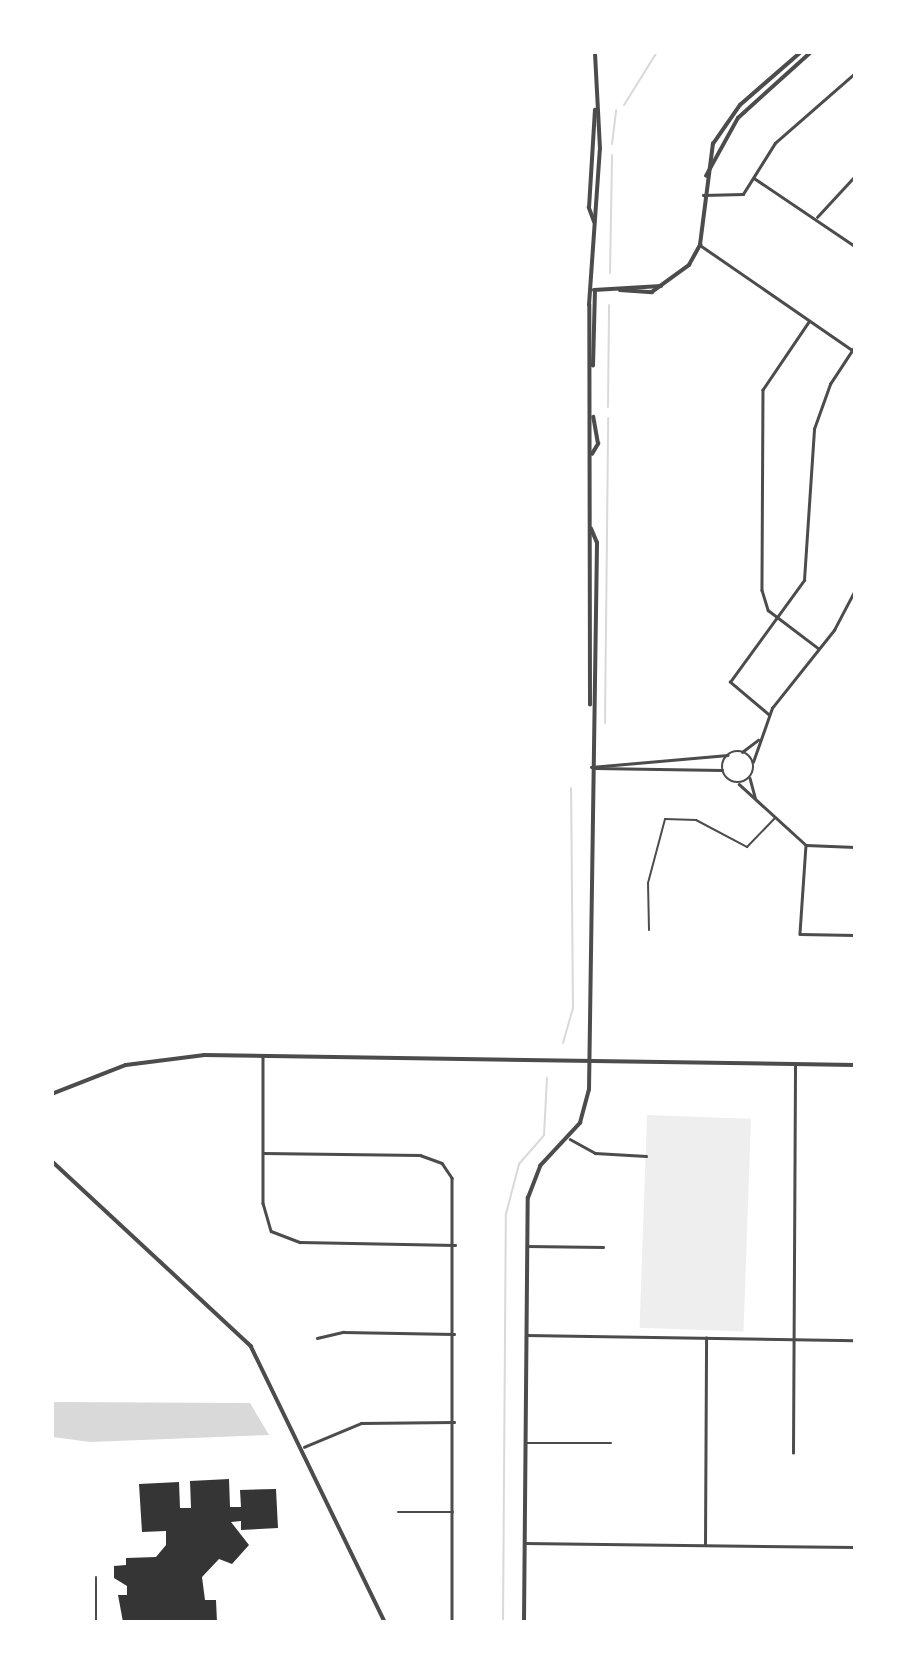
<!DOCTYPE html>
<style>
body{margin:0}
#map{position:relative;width:907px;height:1674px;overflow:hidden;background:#fff;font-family:Roboto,sans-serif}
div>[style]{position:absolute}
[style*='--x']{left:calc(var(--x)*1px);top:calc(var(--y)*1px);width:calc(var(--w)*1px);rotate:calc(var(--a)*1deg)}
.green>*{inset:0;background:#eee;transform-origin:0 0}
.water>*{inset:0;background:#d9d9d9}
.stream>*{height:2px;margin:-1px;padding:0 1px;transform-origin:1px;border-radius:1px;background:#d9d9d9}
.building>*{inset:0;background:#353535}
.service>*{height:2px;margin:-1px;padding:0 1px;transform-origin:1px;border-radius:1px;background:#4c4c4c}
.minor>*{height:2.5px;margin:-1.25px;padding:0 1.25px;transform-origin:1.25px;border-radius:1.25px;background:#4c4c4c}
.minor>.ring{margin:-1.25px;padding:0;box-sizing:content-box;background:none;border:2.5px solid #4c4c4c;border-radius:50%}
.tertiary>*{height:3.5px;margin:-1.75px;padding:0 1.75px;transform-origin:1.75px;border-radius:1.75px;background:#4c4c4c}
span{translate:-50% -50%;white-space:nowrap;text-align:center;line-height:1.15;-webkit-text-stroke:7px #fff;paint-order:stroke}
.frame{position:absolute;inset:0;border:54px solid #fff;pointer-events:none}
</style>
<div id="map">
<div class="green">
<div style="left:647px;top:1115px;width:104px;height:213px;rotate:2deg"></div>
</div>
<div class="water">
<div style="clip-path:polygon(52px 1402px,250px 1403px,269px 1435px,90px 1442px,53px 1437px)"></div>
</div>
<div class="stream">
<div style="--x:624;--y:105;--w:62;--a:-58.1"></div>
<div style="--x:612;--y:144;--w:34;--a:-83"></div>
<div style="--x:610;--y:273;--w:118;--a:-89"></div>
<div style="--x:608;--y:407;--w:102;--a:-89.4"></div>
<div style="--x:605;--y:723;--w:305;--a:-89.4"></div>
<div style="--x:563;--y:1043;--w:35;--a:-74"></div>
<div style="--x:573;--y:1009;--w:221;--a:-90.5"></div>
<div style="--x:503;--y:1622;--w:408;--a:-89.6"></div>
<div style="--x:506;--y:1214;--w:52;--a:-75.4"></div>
<div style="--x:519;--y:1164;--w:38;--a:-49"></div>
<div style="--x:544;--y:1135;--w:57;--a:-87"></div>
</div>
<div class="building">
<div style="clip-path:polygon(229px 1479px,230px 1507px,241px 1507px,240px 1490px,276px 1489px,278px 1528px,241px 1530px,241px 1521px,231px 1522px,249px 1545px,232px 1564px,219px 1559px,202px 1577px,205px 1600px,216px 1600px,217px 1622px,123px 1622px,118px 1595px,127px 1595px,127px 1586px,114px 1578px,114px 1566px,126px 1565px,126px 1558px,156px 1557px,166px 1545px,166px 1531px,142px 1532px,139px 1484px,179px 1482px,180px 1508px,191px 1508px,190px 1481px)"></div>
</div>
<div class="service">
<div style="--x:649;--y:930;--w:47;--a:-91.2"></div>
<div style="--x:648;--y:883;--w:66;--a:-75.1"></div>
<div style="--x:665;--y:819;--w:31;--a:2"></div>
<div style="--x:696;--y:820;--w:58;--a:27.9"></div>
<div style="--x:747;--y:847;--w:40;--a:-46"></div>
<div style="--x:96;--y:1622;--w:45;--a:-90"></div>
</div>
<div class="minor">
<div style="--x:754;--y:178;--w:122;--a:34"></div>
<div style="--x:703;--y:195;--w:40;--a:-1.4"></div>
<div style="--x:743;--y:194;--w:60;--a:-57.9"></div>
<div style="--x:775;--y:143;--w:106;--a:-41.2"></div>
<div style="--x:817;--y:217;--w:56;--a:-47.2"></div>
<div style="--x:700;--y:245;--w:188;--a:34.6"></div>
<div style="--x:809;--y:322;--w:82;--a:124.1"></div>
<div style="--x:763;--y:390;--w:200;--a:90.3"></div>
<div style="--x:762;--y:590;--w:21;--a:73"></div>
<div style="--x:768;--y:610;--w:63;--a:37.2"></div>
<div style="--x:769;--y:715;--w:51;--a:-139.8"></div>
<div style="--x:730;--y:682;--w:126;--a:-54"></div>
<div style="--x:804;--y:580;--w:151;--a:-86.2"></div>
<div style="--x:814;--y:429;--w:48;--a:-70.4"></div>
<div style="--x:830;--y:384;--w:45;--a:-56.7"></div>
<div class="ring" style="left:722px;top:751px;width:29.5px;height:29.5px"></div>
<div style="--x:742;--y:752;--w:20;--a:-37"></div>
<div style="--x:753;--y:762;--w:57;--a:-70.6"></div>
<div style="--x:772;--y:708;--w:100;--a:-51.5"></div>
<div style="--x:834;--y:630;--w:45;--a:-62.3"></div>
<div style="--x:591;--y:767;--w:137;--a:-5"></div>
<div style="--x:594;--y:768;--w:128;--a:0.9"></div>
<div style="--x:750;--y:778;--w:20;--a:75"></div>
<div style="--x:739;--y:784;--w:91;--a:42.3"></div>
<div style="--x:806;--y:845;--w:49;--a:2.3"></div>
<div style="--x:806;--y:845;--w:89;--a:93.9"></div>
<div style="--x:800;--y:934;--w:55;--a:1"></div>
<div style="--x:263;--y:1056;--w:147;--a:90"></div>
<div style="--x:263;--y:1203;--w:29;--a:74"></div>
<div style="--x:271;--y:1231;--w:31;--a:21"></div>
<div style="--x:300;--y:1242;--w:155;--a:1.1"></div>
<div style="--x:570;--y:1139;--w:29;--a:29"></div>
<div style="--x:595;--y:1153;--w:51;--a:3.4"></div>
<div style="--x:263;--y:1153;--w:157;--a:0.7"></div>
<div style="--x:420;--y:1155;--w:23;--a:20"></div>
<div style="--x:442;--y:1163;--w:18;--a:56"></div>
<div style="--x:452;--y:1178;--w:443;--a:90"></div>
<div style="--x:527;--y:1246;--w:76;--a:0.8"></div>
<div style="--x:526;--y:1335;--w:329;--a:0.9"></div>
<div style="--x:317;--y:1338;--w:27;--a:-13"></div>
<div style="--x:343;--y:1332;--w:111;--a:1"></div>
<div style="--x:525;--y:1443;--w:86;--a:0"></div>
<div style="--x:304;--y:1447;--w:62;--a:-22.8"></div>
<div style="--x:361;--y:1423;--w:93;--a:-0.6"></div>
<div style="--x:793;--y:1453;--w:389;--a:-89.7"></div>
<div style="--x:398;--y:1512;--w:55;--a:0"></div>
<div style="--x:524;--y:1543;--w:331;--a:0.7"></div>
<div style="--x:705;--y:1545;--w:207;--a:-89.7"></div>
</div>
<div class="tertiary">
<div style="--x:706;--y:176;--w:66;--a:-61.1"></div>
<div style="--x:738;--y:118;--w:98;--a:-42.1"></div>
<div style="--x:594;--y:222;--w:15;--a:-110"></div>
<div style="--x:589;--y:208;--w:98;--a:-86.5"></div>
<div style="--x:594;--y:290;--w:67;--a:-3.4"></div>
<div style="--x:620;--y:290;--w:32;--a:4"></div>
<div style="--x:652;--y:292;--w:46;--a:-36.1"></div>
<div style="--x:689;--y:265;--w:23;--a:-61"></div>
<div style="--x:700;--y:245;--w:102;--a:-82.7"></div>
<div style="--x:713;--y:144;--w:47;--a:-55.3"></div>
<div style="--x:740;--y:105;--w:81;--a:-41"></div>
<div style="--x:593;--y:366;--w:74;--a:-88.5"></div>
<div style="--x:592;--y:454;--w:12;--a:-59"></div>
<div style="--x:598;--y:444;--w:27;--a:-100"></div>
<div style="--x:590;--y:705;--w:400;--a:-90.1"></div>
<div style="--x:589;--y:305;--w:156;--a:-86"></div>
<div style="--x:600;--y:149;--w:97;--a:-93"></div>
<div style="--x:52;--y:1094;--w:79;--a:-21.4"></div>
<div style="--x:126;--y:1065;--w:79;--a:-7.3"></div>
<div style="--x:204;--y:1055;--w:651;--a:0.88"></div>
<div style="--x:52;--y:1161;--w:272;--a:42.9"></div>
<div style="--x:251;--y:1346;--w:307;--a:64.1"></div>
<div style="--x:524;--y:1622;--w:424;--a:-89.5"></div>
<div style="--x:528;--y:1198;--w:34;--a:-69"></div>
<div style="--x:540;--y:1166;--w:59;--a:-47.1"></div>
<div style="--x:580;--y:1123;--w:34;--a:-75"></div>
<div style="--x:589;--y:1090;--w:547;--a:-89.16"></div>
<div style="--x:597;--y:543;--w:15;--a:-113"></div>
</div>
<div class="frame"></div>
</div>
